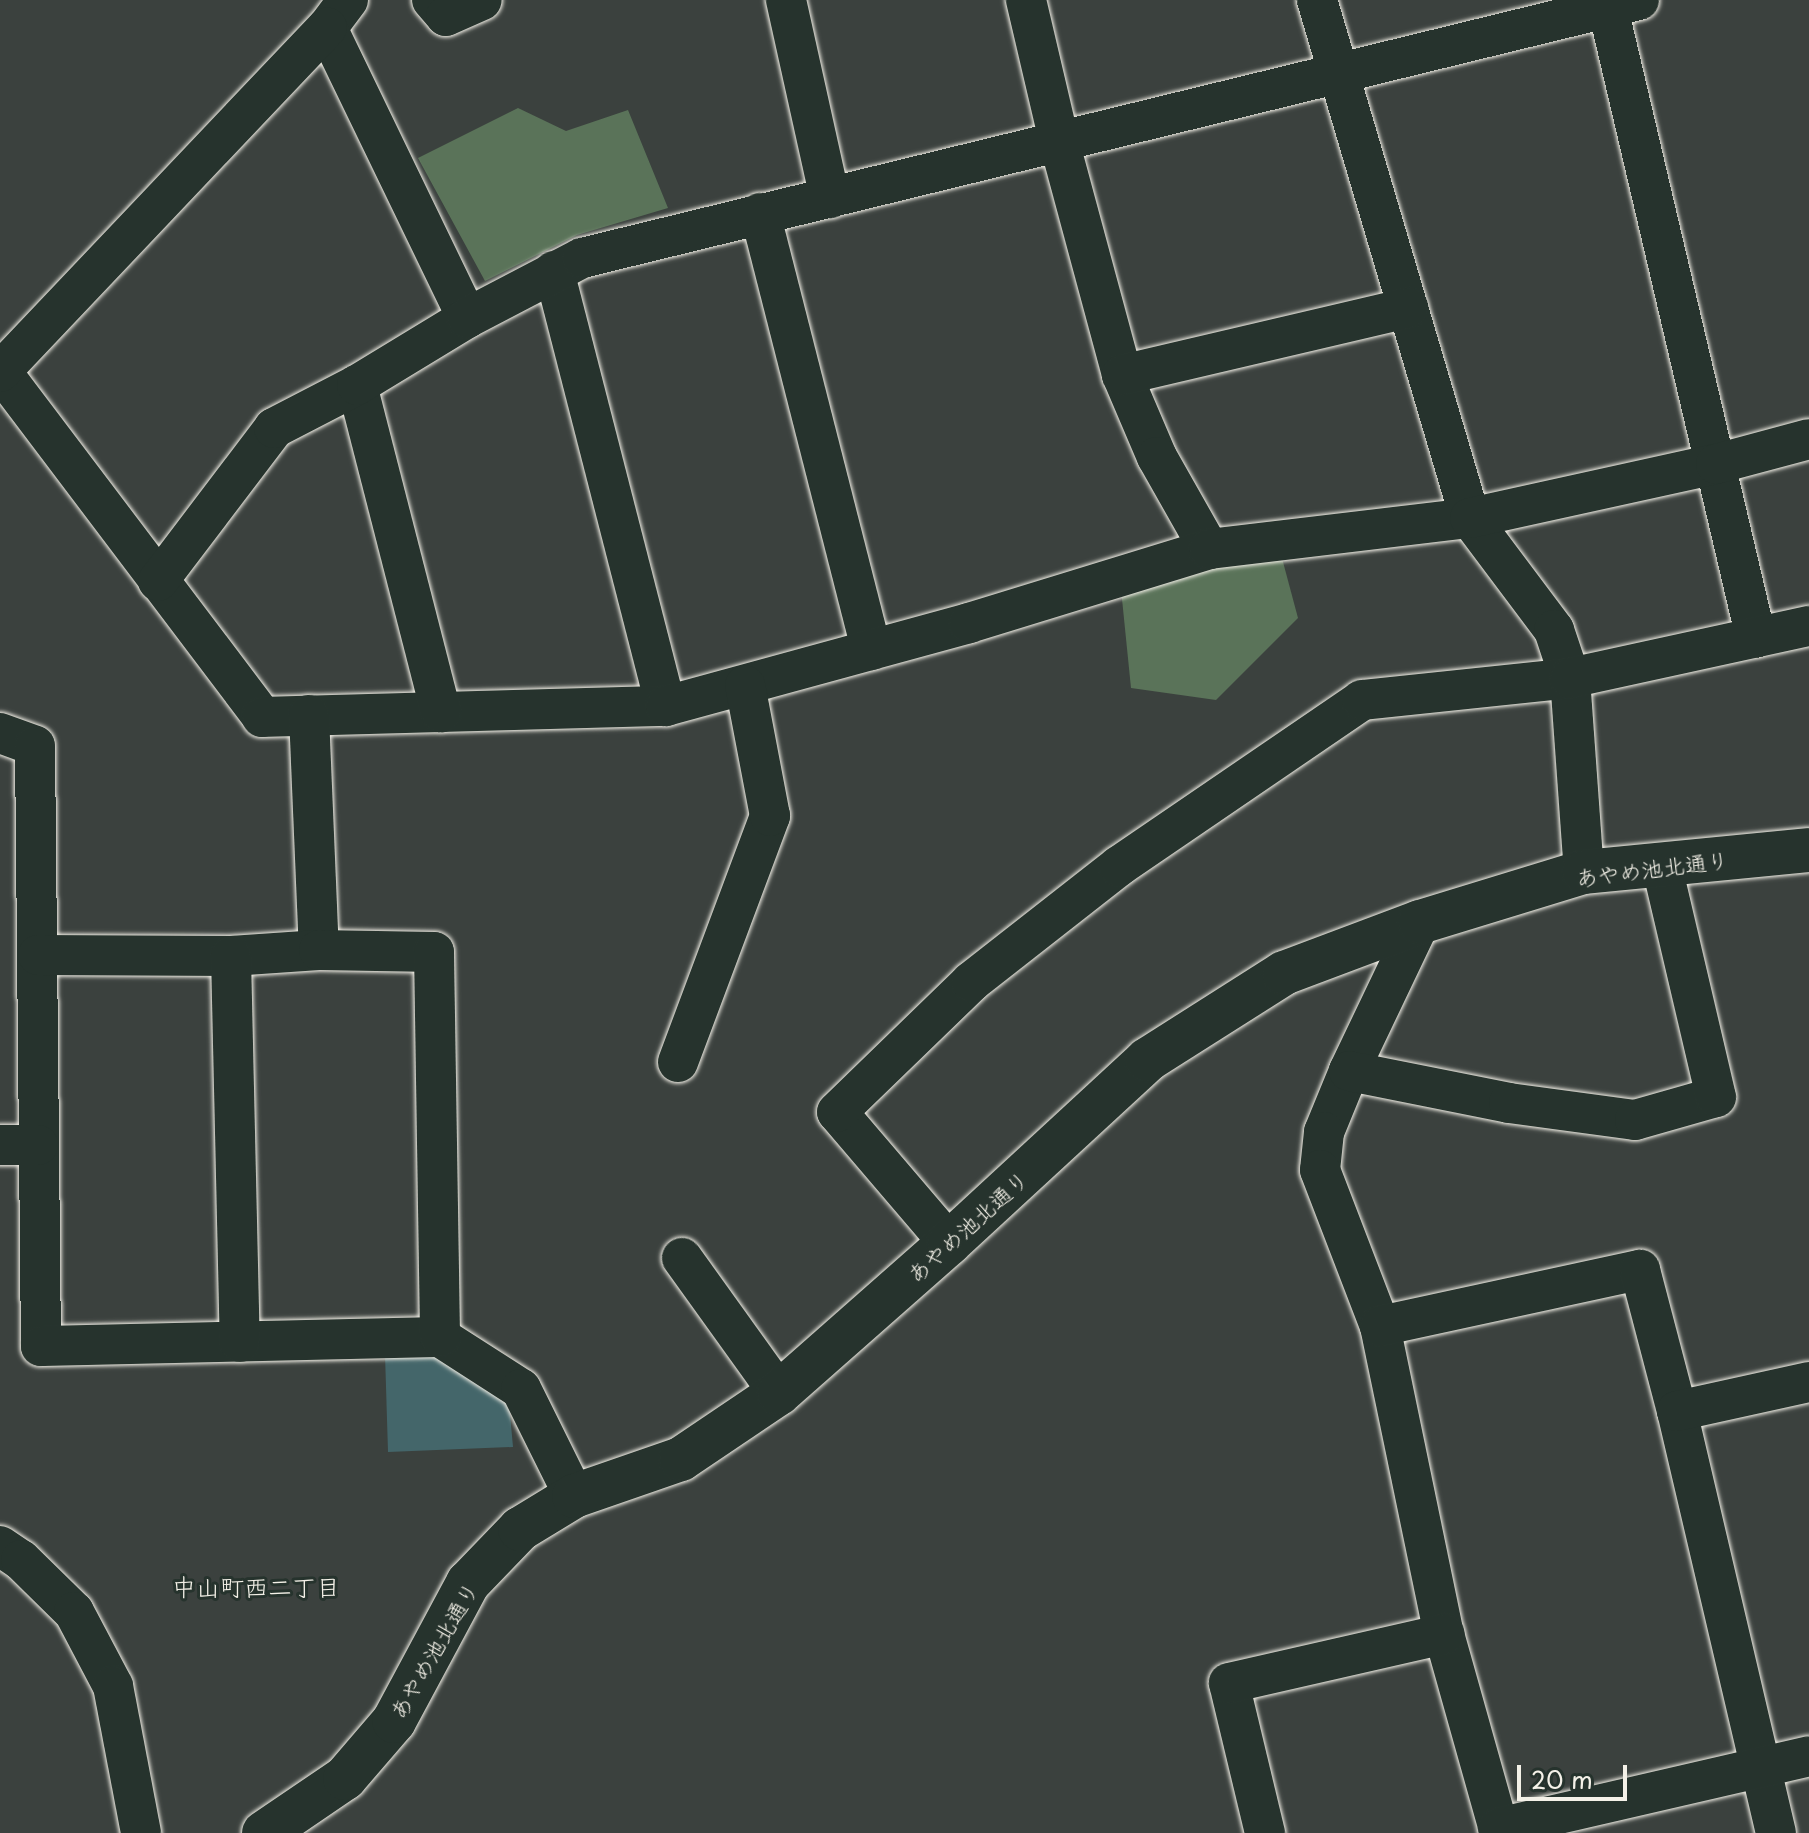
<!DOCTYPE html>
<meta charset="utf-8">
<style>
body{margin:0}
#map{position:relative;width:1809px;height:1833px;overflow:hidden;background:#3b413e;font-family:"Playpen Sans","Klee One",sans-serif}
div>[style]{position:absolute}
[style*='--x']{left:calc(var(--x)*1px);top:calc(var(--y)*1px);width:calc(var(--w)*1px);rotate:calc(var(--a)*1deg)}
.green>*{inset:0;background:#5a7359}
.water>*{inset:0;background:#44666a}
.roads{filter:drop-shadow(0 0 2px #f4f1e8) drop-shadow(0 0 2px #f4f1e8)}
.street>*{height:40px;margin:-20px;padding:0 20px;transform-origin:20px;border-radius:20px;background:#26332d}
.secondary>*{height:44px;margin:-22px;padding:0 22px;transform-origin:22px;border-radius:22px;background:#26332d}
span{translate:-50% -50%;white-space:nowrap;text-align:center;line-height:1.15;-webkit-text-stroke:6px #26332d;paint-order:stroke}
.street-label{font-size:22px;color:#f4f1e8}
.neighbourhood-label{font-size:24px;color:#f4f1e8}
.scale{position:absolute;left:1517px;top:1765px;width:110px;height:36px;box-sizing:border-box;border:4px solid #f4f1e8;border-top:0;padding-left:10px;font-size:24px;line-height:28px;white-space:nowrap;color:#f4f1e8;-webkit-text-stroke:6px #26332d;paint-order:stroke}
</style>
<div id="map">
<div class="green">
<div style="clip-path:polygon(518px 108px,566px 131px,628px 110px,668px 208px,577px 235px,485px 281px,418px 158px)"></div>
<div style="clip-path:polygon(1279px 547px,1298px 618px,1216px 700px,1131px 688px,1121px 589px)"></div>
</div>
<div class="water">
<div style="clip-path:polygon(385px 1354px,452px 1356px,509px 1403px,513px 1447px,388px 1452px)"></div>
</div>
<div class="roads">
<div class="street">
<div style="--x:348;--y:0;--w:35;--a:127"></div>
<div style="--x:327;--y:28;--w:322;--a:64.2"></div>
<div style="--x:432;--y:0;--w:21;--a:49"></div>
<div style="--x:446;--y:16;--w:39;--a:-24"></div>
<div style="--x:786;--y:0;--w:203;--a:77.5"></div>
<div style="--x:1026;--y:0;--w:145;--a:76.8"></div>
<div style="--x:1059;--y:141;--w:242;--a:74.9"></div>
<div style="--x:1122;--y:375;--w:89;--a:66.9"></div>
<div style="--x:1157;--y:457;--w:106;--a:60.5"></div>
<div style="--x:1317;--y:0;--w:540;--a:73.54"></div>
<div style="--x:1470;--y:518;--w:140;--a:53.1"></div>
<div style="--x:1554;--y:630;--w:51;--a:71.6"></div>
<div style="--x:1570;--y:678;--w:195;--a:85.9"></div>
<div style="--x:1606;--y:0;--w:655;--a:76.77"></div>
<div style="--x:760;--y:213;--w:451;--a:75.7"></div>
<div style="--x:554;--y:271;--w:449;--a:75.6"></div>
<div style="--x:0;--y:370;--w:435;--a:52.9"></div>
<div style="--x:262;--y:717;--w:404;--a:-1.6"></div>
<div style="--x:666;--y:706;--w:314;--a:-15.3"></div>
<div style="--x:969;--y:623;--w:251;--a:-17.1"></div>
<div style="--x:1209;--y:549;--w:263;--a:-6.8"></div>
<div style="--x:1470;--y:518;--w:252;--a:-12.4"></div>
<div style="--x:1716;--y:464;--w:96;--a:-15"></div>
<div style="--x:0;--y:372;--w:475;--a:-46.5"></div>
<div style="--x:1122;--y:375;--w:294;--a:-13.2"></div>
<div style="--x:357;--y:385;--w:338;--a:75.6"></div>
<div style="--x:158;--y:581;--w:192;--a:-52.8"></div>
<div style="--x:274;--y:428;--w:93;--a:-27.4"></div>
<div style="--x:357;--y:385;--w:129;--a:-31.3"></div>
<div style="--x:467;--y:318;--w:130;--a:-27.6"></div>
<div style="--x:582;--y:258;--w:1088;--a:-13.72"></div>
<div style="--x:309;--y:715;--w:235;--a:87.6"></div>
<div style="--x:0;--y:733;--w:37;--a:20"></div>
<div style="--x:35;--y:746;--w:600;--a:89.43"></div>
<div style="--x:41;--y:1346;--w:399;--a:-1.3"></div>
<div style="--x:440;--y:1337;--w:96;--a:32.7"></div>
<div style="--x:521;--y:1389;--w:119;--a:63.6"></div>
<div style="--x:1420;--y:922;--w:165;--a:115.5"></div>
<div style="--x:1349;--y:1071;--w:66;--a:112.3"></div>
<div style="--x:1324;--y:1132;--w:38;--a:96"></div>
<div style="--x:1320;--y:1170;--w:167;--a:69"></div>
<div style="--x:1380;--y:1326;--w:315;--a:78.3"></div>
<div style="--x:1444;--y:1634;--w:207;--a:74.3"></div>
<div style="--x:38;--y:955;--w:193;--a:0.3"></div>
<div style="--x:231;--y:956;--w:88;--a:-3.9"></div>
<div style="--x:319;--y:950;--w:115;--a:1"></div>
<div style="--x:434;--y:952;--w:385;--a:89.1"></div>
<div style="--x:231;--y:956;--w:386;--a:88.7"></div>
<div style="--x:678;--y:1062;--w:263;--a:-69.5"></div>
<div style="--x:770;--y:816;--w:133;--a:-100.8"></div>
<div style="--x:1349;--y:1071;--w:163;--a:11.3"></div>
<div style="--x:1509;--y:1103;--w:127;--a:7.7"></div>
<div style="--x:1635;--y:1120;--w:84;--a:-15.9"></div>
<div style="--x:1716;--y:1097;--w:237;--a:-103.2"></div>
<div style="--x:0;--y:1145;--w:38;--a:0"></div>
<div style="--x:949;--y:1243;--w:172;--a:-130.5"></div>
<div style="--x:837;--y:1112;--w:187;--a:-44.1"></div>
<div style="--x:971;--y:982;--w:188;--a:-38.1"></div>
<div style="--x:1119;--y:866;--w:294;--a:-34.3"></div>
<div style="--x:1362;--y:700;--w:209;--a:-6"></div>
<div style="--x:1570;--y:678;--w:245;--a:-12.3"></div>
<div style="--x:682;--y:1258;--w:166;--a:54.3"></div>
<div style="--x:1380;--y:1326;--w:266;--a:-12.2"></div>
<div style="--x:1640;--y:1270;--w:146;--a:75.3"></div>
<div style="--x:1677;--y:1411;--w:433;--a:76.8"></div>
<div style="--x:1677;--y:1411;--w:135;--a:-12.4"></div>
<div style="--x:0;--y:1546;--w:25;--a:34"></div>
<div style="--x:21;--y:1560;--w:74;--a:44.5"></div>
<div style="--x:74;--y:1612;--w:84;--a:62.2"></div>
<div style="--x:113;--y:1686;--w:150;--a:79.2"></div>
<div style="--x:1498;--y:1828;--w:319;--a:-13"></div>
<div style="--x:1265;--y:1833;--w:154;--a:-103.5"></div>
<div style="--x:1229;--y:1683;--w:221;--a:-12.8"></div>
</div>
<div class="secondary">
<div style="--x:264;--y:1833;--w:98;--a:-34.2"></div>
<div style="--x:345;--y:1778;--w:75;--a:-49.3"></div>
<div style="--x:394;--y:1721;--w:157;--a:-61.8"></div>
<div style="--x:468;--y:1583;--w:75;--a:-46.1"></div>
<div style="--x:520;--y:1529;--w:63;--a:-31.4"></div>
<div style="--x:574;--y:1496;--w:113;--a:-19.1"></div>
<div style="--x:681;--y:1459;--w:118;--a:-34"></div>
<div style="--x:779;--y:1393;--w:227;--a:-41.4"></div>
<div style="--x:949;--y:1243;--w:270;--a:-42.7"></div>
<div style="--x:1147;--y:1060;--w:162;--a:-32.4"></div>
<div style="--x:1284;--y:973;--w:145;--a:-20.6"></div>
<div style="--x:1420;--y:922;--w:171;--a:-17"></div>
<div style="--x:1584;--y:872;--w:226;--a:-5.6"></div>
</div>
</div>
<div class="street-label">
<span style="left:1652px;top:868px;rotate:-7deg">あやめ池北通り</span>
<span style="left:967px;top:1226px;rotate:-42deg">あやめ池北通り</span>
<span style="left:433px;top:1650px;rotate:-60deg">あやめ池北通り</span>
</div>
<div class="neighbourhood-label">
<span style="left:256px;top:1587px">中山町西二丁目</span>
</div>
<div class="scale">20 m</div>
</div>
